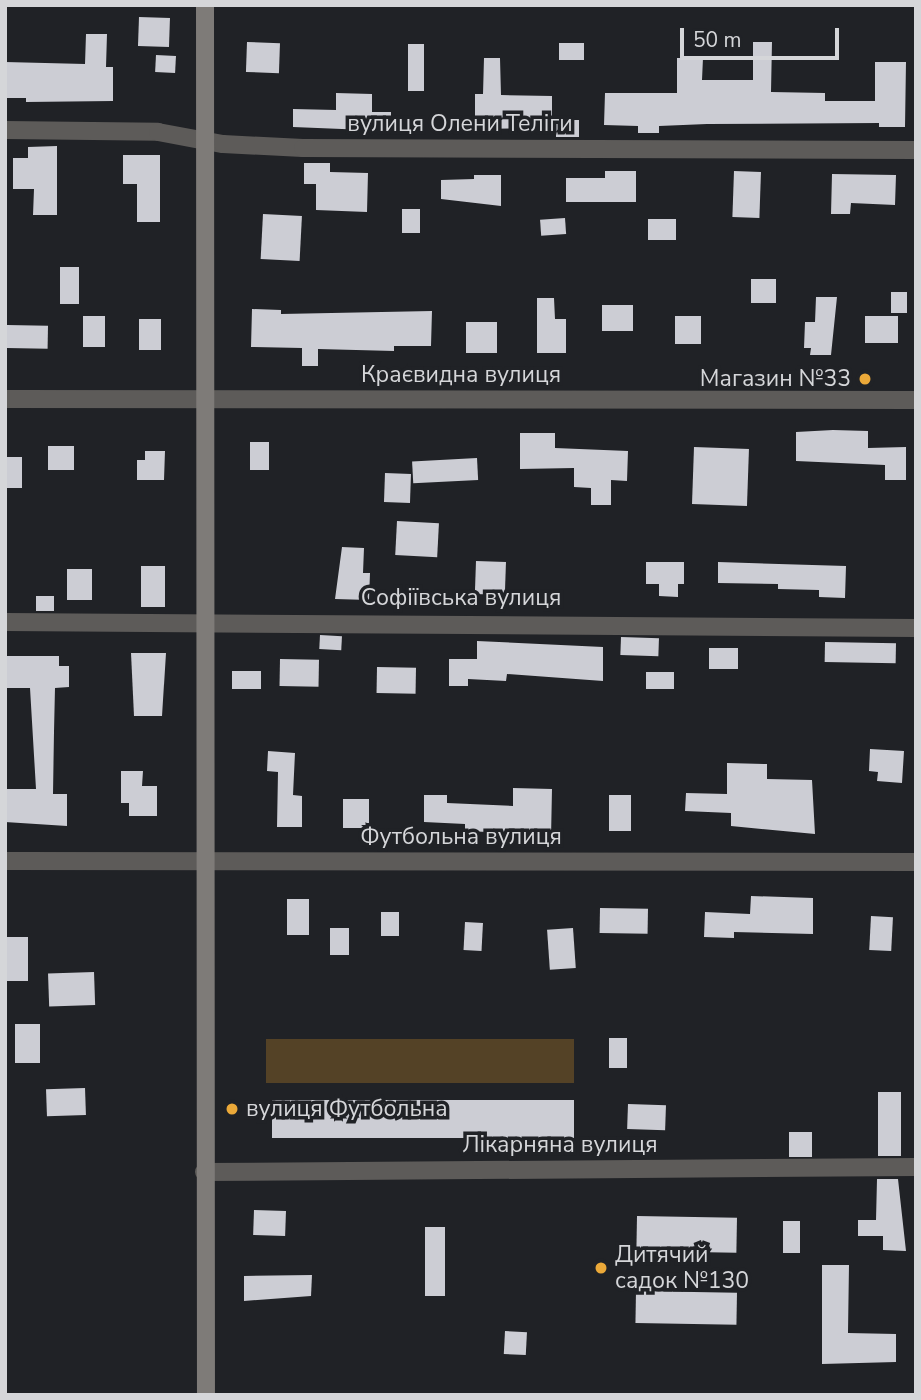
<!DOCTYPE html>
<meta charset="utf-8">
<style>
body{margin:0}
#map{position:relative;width:921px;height:1400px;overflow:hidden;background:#202226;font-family:"Nunito Sans",sans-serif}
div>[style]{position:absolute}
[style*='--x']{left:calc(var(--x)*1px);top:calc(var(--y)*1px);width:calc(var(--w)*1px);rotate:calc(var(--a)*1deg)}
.green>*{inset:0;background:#544226;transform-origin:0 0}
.building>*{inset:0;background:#cccdd4;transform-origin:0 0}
.street>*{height:18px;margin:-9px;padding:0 9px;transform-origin:9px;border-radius:9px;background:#5d5b59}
.secondary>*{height:18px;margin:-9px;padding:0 9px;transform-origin:9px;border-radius:9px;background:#7e7b78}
.dots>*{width:19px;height:19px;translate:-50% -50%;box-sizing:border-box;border:4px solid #202226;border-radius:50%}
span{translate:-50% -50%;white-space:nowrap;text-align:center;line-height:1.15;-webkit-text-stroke:7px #202226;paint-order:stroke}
.street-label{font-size:23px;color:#d5d6d9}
.poi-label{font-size:23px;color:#d5d6d9}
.right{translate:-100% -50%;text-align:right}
.left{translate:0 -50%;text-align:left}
.frame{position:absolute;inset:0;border:7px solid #d5d6d9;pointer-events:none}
.scale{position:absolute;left:680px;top:28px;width:159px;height:32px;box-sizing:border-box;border:4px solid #d5d6d9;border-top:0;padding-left:9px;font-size:21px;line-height:24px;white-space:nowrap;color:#d5d6d9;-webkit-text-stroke:5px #202226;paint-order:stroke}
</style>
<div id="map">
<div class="green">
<div style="left:266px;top:1039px;width:308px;height:44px"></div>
</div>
<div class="building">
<div style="left:139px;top:17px;width:31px;height:29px;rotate:2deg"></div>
<div style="clip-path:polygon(86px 34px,107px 34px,106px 67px,113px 67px,113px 101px,26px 102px,26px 98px,5px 98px,5px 62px,85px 64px)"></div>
<div style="left:247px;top:42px;width:33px;height:30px;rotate:2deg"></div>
<div style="clip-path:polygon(753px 42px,772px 42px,771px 92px,825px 93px,825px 101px,875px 101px,875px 62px,906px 62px,905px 127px,879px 127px,879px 123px,707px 124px,659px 126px,659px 133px,638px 133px,638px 126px,604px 125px,605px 93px,677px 93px,677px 58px,703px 58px,702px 80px,753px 80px)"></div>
<div style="left:559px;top:43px;width:25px;height:17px"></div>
<div style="left:408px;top:44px;width:16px;height:47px"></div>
<div style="left:156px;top:55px;width:20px;height:17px;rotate:3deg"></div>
<div style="clip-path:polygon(484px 58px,500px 58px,501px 95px,552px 96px,552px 128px,475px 129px,475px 94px,483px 94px)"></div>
<div style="clip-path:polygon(336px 93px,372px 94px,372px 112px,391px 112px,391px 131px,293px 127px,293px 109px,336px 110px)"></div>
<div style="left:556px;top:120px;width:23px;height:17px"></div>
<div style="clip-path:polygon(57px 146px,57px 215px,33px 215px,34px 189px,13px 189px,13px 158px,28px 158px,28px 147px)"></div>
<div style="clip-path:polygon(123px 155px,160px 155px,160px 222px,137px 222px,137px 184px,123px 184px)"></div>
<div style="clip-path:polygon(304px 163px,330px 163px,330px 172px,368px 173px,367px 212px,316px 210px,316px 184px,304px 184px)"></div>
<div style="clip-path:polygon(605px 171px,636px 171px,636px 202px,566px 202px,566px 178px,605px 178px)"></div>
<div style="left:734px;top:171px;width:27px;height:46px;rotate:2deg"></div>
<div style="clip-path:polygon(832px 174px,896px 175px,895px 205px,851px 203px,850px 214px,831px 214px)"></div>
<div style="clip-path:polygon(474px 175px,501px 175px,501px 206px,441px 199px,441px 180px,474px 179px)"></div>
<div style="left:402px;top:209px;width:18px;height:24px"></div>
<div style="left:263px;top:214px;width:39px;height:45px;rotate:3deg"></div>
<div style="left:565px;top:218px;width:16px;height:25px;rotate:86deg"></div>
<div style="left:648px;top:219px;width:28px;height:21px"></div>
<div style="left:60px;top:267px;width:19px;height:37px"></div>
<div style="left:751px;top:279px;width:25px;height:24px"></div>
<div style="left:891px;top:292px;width:16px;height:21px"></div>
<div style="clip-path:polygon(816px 297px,837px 297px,831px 355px,810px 355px,811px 348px,804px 348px,805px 322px,815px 322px)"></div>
<div style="clip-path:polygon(537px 298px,554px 298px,555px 319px,566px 319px,566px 353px,537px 353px)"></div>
<div style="left:602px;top:305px;width:31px;height:26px"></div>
<div style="clip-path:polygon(252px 309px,281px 310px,281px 314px,432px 311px,431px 346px,394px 346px,394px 351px,318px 349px,318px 366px,302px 366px,302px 348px,251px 347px)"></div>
<div style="left:83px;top:316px;width:22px;height:31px"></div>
<div style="left:675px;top:316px;width:26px;height:28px"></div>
<div style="left:865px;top:316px;width:33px;height:27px"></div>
<div style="left:139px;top:319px;width:22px;height:31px"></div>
<div style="left:466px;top:322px;width:31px;height:31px"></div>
<div style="left:7px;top:325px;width:41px;height:23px;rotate:1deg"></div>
<div style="clip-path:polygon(833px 430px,868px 431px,868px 448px,906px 447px,906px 480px,885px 480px,885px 465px,796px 461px,796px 432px)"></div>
<div style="clip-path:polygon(520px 433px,555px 433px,555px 448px,628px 451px,627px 481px,611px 480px,611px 505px,591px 505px,591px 488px,574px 487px,574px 468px,520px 469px)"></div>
<div style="left:250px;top:442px;width:19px;height:28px"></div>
<div style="left:48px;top:446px;width:26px;height:24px"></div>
<div style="left:694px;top:447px;width:55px;height:57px;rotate:2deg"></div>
<div style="clip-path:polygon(145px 451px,165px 451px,164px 480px,137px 480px,137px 460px,145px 460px)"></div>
<div style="left:5px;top:457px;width:17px;height:31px"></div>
<div style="left:477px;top:458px;width:22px;height:65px;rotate:87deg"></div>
<div style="left:385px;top:473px;width:26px;height:29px;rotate:2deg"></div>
<div style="left:397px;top:521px;width:42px;height:34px;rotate:3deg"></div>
<div style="clip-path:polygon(342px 547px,364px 548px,363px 573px,370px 573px,369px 600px,335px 599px)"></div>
<div style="left:476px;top:561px;width:30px;height:33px;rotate:2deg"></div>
<div style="clip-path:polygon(646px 562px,684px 562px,684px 584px,678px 584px,678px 597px,659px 596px,659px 584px,646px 584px)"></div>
<div style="clip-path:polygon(718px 562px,846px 566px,845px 598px,819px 597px,819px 590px,778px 589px,778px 584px,718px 583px)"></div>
<div style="left:141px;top:566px;width:24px;height:41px"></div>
<div style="left:67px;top:569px;width:25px;height:31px"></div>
<div style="left:36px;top:596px;width:18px;height:15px"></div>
<div style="left:320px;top:635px;width:22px;height:14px;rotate:3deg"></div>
<div style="left:621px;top:637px;width:38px;height:18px;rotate:2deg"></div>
<div style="clip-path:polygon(477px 641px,603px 647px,603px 681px,507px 674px,506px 681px,468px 679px,468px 686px,449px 686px,449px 659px,477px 659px)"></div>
<div style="left:825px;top:642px;width:71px;height:20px;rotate:1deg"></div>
<div style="left:709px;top:648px;width:29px;height:21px"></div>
<div style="clip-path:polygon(131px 653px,166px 653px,162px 716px,134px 716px)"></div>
<div style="clip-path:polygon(5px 656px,59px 656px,59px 666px,69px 666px,69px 687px,55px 688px,54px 732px,53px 794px,67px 794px,67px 826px,5px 822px,5px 789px,36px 789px,30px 688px,5px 688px)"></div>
<div style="left:280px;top:659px;width:39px;height:27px;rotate:1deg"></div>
<div style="left:377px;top:667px;width:39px;height:26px;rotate:1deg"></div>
<div style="left:232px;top:671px;width:29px;height:18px"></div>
<div style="left:646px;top:672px;width:28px;height:17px"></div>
<div style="clip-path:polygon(870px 749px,904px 751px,902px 783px,877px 781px,878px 772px,869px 771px)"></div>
<div style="clip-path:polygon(268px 751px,295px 753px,293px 795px,302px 796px,302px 827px,277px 827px,278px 772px,267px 771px)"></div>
<div style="clip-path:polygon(727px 763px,767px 764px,767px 779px,812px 780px,815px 834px,731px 826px,731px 813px,685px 811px,686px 793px,727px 794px)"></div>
<div style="clip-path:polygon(121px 771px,143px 771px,142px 786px,157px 786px,157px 816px,129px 816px,129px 803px,121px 803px)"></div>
<div style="clip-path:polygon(513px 788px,552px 789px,551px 838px,512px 837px,512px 833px,465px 831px,465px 824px,424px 822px,424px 795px,447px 795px,447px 803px,513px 806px)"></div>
<div style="left:609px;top:795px;width:22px;height:36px"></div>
<div style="left:343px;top:799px;width:26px;height:29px"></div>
<div style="clip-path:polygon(751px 896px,813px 898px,813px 934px,734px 932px,734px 938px,704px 937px,705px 912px,750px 914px)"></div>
<div style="left:287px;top:899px;width:22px;height:36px"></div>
<div style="left:600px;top:908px;width:48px;height:25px;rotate:1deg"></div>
<div style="left:381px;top:912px;width:18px;height:24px"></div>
<div style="left:871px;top:916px;width:22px;height:34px;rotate:3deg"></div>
<div style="left:465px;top:922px;width:18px;height:28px;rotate:3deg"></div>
<div style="left:330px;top:928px;width:19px;height:27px"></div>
<div style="left:573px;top:928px;width:40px;height:26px;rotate:86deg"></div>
<div style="left:5px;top:937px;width:23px;height:44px"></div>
<div style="left:94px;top:972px;width:33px;height:46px;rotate:88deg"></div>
<div style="left:15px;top:1024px;width:25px;height:39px"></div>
<div style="left:609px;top:1038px;width:18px;height:30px"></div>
<div style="left:85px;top:1088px;width:27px;height:39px;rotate:88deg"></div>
<div style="left:878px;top:1092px;width:23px;height:64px"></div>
<div style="left:272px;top:1100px;width:302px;height:38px"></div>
<div style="left:628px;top:1104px;width:38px;height:25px;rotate:2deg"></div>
<div style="left:789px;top:1132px;width:23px;height:25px"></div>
<div style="clip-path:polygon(877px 1179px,898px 1179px,906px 1251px,883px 1250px,883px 1236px,858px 1236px,858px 1220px,876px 1220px)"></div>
<div style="left:254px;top:1210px;width:32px;height:25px;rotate:2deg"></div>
<div style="left:637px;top:1216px;width:100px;height:35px;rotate:1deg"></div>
<div style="left:783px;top:1221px;width:17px;height:32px"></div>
<div style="left:425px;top:1227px;width:20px;height:69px"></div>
<div style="clip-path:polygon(822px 1265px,849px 1265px,848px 1333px,896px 1334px,896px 1362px,822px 1364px)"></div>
<div style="clip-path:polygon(312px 1275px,311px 1296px,244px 1301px,244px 1276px)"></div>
<div style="left:636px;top:1291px;width:101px;height:32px;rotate:1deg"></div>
<div style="left:505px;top:1331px;width:22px;height:23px;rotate:3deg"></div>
</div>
<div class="street">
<div style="--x:5;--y:130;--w:153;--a:0.7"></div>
<div style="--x:158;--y:132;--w:66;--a:10.5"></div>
<div style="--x:223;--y:144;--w:80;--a:2.9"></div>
<div style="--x:303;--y:148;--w:613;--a:0.19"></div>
<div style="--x:5;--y:399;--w:911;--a:0.06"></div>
<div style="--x:5;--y:622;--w:911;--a:0.38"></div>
<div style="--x:5;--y:861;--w:911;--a:0.06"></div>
<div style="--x:204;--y:1172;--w:712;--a:-0.4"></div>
</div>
<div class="secondary">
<div style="--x:205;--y:5;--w:1390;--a:89.96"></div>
</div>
<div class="dots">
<div style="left:865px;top:379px;background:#eba939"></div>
<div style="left:232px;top:1109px;background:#eba939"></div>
<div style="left:601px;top:1268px;background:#eba939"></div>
</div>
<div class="street-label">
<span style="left:460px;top:124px">вулиця Олени Теліги</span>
<span style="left:461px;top:375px">Краєвидна вулиця</span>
<span style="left:461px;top:598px">Софіївська вулиця</span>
<span style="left:461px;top:837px">Футбольна вулиця</span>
<span style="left:560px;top:1145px">Лікарняна вулиця</span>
</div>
<div class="poi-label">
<span class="right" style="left:851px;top:379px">Магазин №33</span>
<span class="left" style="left:246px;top:1109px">вулиця Футбольна</span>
<span class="left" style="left:615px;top:1268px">Дитячий<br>садок №130</span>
</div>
<div class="frame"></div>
<div class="scale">50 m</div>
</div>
